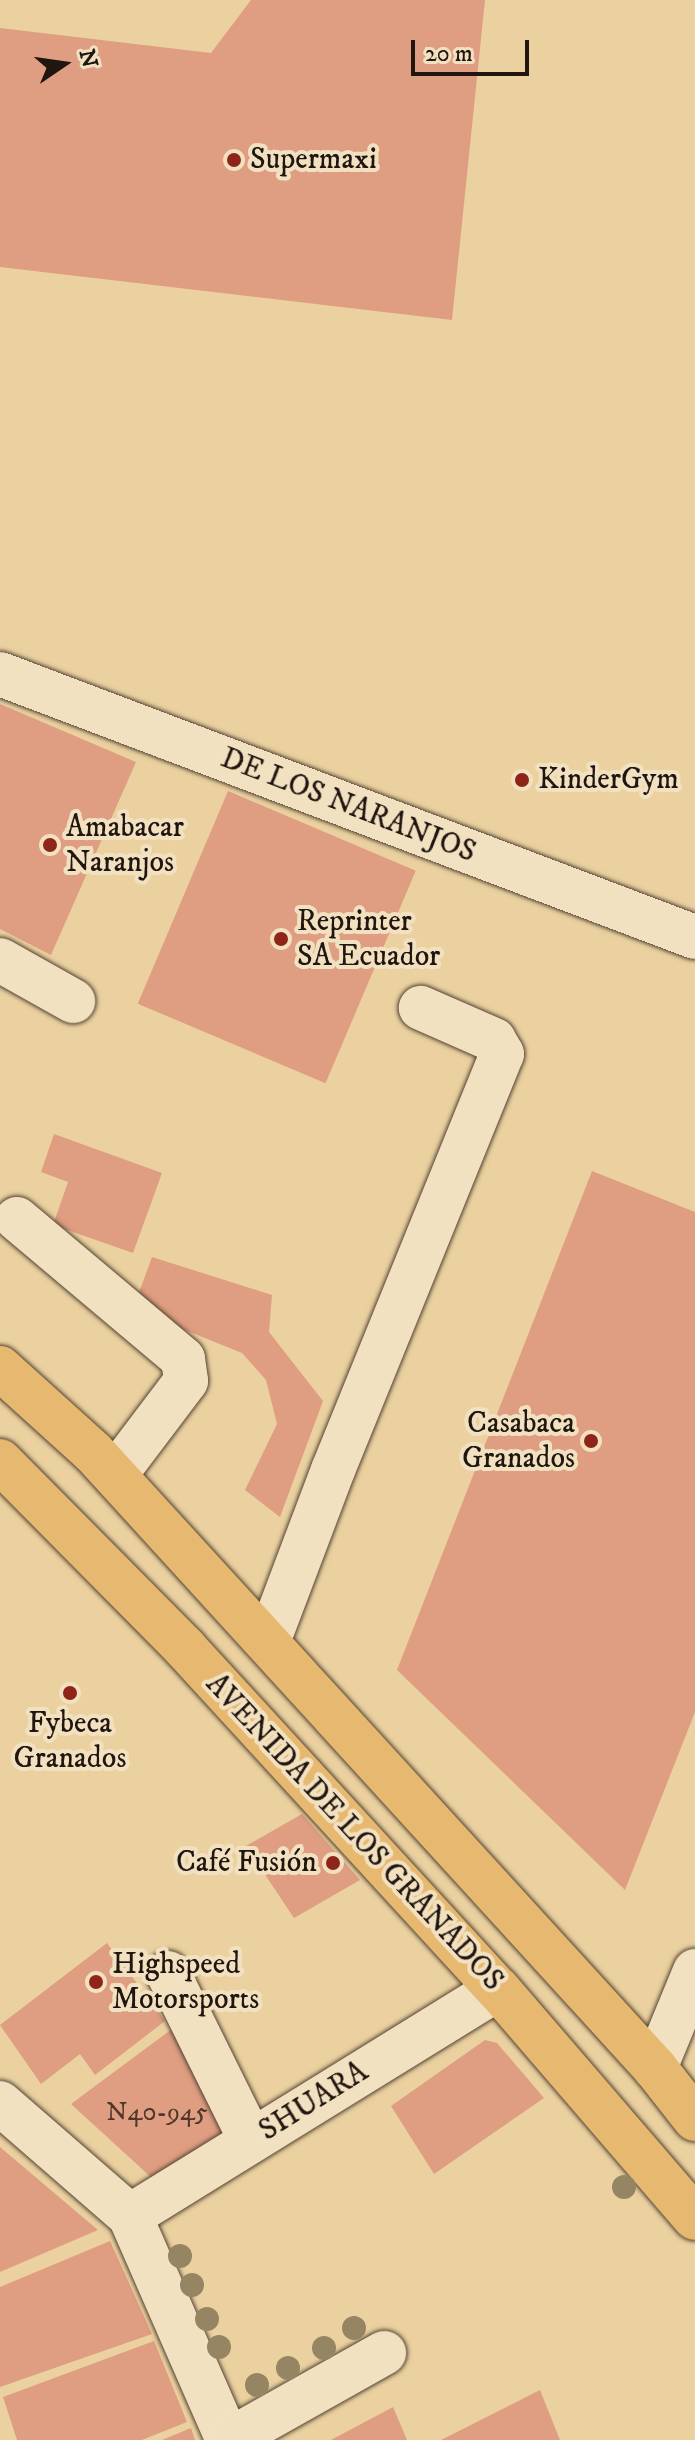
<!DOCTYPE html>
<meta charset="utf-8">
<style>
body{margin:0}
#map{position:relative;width:695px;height:2440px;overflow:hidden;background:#ebd1a0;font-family:"IM FELL DW Pica",serif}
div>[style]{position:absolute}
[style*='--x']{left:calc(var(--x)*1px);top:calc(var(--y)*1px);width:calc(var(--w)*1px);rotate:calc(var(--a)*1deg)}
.building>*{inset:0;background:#df9d81;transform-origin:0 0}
.roads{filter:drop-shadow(0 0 2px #534433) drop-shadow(0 0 2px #534433)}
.minor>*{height:44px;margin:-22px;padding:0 22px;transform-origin:22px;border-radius:22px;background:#f2e1c1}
.major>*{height:44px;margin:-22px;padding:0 22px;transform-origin:22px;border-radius:22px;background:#e6b870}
.trees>*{width:24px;height:24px;margin:-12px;border-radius:50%;background:#958563}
.dots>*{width:22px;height:22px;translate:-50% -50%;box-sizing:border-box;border:4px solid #f2e1c1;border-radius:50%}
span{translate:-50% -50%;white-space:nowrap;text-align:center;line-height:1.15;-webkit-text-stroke:8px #f2e1c1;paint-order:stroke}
.number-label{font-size:26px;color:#50372c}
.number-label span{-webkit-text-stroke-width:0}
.poi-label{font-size:30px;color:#20150f}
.left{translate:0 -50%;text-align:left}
.right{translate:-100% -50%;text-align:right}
.street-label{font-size:30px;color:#20150f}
.north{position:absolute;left:24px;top:24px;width:80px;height:80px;-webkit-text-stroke:6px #f2e1c1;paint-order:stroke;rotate:77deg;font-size:22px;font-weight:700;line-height:32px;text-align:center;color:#20150f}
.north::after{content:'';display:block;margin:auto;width:28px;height:36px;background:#20150f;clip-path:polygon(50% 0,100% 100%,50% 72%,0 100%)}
.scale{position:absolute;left:411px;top:40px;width:118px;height:36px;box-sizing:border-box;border:4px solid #20150f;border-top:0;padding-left:10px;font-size:24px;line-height:28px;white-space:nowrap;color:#20150f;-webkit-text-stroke:6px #f2e1c1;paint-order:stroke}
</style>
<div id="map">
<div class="building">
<div style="clip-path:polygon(251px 0,485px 0,452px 320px,0 267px,0 28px,211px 53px)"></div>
<div style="clip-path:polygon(0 704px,136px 762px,51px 955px,0 929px)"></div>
<div style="left:228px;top:791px;width:204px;height:231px;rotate:23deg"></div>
<div style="clip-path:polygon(54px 1134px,162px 1173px,133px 1253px,53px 1225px,68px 1182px,41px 1172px)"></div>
<div style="clip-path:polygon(592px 1171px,695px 1212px,695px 1712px,625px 1890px,397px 1670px)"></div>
<div style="clip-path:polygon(152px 1257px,272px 1295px,269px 1332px,323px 1401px,280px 1517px,245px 1490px,277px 1424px,266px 1380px,242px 1353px,133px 1309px)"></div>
<div style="clip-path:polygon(302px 1814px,360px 1880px,294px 1918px,246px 1846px)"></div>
<div style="clip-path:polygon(107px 1943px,165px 2021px,95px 2075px,80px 2054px,41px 2084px,0 2025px)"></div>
<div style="clip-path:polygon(172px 2029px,240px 2123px,153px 2179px,71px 2104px)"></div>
<div style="clip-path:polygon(485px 2040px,497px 2043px,544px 2098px,434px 2174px,391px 2106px)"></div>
<div style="clip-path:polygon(0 2147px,98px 2230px,0 2272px)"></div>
<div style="clip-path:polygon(110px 2241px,152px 2334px,0 2387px,0 2287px)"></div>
<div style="clip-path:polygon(154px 2341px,187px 2422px,142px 2440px,17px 2440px,3px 2397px)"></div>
<div style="clip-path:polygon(540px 2390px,560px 2440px,441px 2440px)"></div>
<div style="clip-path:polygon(393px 2407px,407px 2440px,331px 2440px)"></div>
<div style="clip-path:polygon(191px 2428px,195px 2440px,162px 2440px)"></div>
</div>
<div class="roads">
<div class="minor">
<div style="--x:0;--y:674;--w:743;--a:20.73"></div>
<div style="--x:0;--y:960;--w:84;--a:29.3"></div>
<div style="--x:17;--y:1219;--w:217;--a:40.1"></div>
<div style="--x:183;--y:1359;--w:22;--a:82"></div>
<div style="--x:186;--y:1381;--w:118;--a:127.1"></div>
<div style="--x:268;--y:1642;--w:184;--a:-69.3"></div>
<div style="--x:333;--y:1470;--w:449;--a:-67.9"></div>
<div style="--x:502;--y:1054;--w:16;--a:-120"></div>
<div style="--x:494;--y:1040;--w:80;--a:-156.3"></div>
<div style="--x:168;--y:1973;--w:187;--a:63.7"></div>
<div style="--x:655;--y:2068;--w:105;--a:-67.6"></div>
<div style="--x:0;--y:2103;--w:172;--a:41"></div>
<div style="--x:130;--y:2216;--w:244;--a:66.4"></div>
<div style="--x:130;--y:2216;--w:432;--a:-31.7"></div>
<div style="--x:229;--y:2440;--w:178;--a:-29.3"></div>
</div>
<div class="major">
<div style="--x:0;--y:1368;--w:125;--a:42.1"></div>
<div style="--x:93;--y:1452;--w:834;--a:47.62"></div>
<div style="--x:655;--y:2068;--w:65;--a:51.9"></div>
<div style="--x:0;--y:1461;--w:263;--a:45.3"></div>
<div style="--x:185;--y:1648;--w:463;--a:47.5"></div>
<div style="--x:498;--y:1989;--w:302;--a:49.3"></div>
</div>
</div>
<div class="trees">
<div style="left:624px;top:2187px"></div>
<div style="left:180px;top:2256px"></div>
<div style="left:192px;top:2285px"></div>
<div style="left:207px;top:2319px"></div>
<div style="left:354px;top:2328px"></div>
<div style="left:219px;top:2347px"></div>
<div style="left:324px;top:2348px"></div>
<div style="left:288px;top:2368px"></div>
<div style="left:257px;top:2385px"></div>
</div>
<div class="dots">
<div style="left:234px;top:160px;background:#8f2418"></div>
<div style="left:522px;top:780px;background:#8f2418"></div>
<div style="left:50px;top:845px;background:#8f2418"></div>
<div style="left:281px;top:939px;background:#8f2418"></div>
<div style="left:591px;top:1441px;background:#8f2418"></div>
<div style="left:70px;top:1693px;background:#8f2418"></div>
<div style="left:333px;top:1863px;background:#8f2418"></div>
<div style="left:96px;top:1982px;background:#8f2418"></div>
</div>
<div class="number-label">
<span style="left:157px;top:2113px">N40-945</span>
</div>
<div class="poi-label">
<span class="left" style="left:250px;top:160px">Supermaxi</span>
<span class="left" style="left:538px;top:780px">KinderGym</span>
<span class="left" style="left:66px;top:845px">Amabacar<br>Naranjos</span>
<span class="left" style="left:297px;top:939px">Reprinter<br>SA Ecuador</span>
<span class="right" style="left:575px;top:1441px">Casabaca<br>Granados</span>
<span style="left:70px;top:1741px">Fybeca<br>Granados</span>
<span class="right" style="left:317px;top:1863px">Café Fusión</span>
<span class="left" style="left:112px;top:1982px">Highspeed<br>Motorsports</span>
</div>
<div class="street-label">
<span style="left:348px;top:806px;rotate:21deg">DE LOS NARANJOS</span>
<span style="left:354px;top:1833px;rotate:47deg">AVENIDA DE LOS GRANADOS</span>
<span style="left:314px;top:2102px;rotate:-32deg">SHUARA</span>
</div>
<div class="north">N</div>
<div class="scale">20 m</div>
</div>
